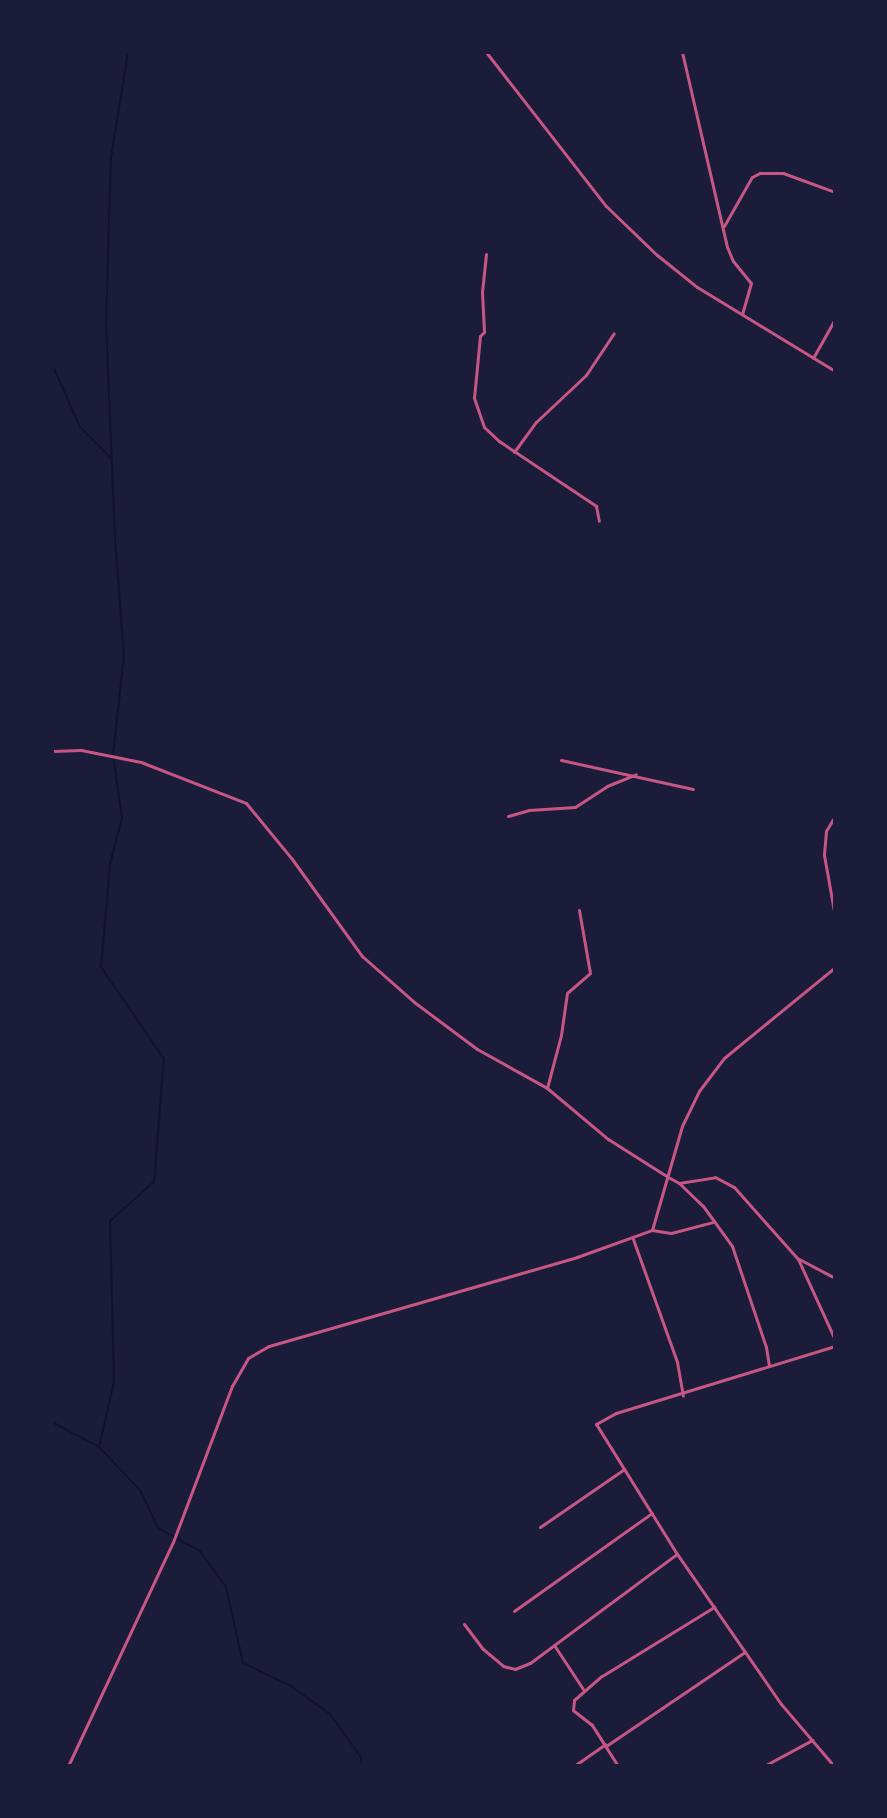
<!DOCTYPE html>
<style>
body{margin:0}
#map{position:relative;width:887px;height:1818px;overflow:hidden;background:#1b1b3a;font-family:Overpass,sans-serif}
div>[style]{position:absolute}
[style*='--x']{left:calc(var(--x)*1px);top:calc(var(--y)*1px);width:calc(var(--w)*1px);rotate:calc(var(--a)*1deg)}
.stream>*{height:2px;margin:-1px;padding:0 1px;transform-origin:1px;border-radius:1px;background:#12122b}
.minor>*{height:3px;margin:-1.5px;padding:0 1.5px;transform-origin:1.5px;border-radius:1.5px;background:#c65784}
span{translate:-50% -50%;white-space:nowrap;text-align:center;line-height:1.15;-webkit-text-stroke:8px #1b1b3a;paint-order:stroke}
.frame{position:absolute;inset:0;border:54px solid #1b1b3a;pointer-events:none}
</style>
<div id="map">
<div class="stream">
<div style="--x:52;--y:364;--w:69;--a:66"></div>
<div style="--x:80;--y:427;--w:42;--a:45"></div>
<div style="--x:52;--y:1422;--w:53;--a:28"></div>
<div style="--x:99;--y:1447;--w:59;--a:46.4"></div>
<div style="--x:140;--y:1490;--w:42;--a:64.7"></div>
<div style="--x:158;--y:1528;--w:48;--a:28.7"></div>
<div style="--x:200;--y:1551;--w:44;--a:54.2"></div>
<div style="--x:226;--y:1587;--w:78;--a:77.4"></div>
<div style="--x:243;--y:1663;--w:53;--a:25.6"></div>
<div style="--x:291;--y:1686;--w:48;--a:35.7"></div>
<div style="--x:330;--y:1714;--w:53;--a:54.2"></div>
<div style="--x:361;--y:1757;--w:9;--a:84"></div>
<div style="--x:99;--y:1447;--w:67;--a:-77"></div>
<div style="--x:114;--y:1382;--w:161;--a:-91.4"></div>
<div style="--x:110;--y:1221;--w:59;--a:-41.6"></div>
<div style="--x:154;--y:1182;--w:123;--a:-85.4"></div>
<div style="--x:164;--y:1059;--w:112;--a:-124.4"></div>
<div style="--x:101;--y:967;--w:103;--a:-85"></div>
<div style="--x:110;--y:864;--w:48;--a:-75.4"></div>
<div style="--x:122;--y:818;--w:64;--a:-98.1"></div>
<div style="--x:113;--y:755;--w:100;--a:-83.7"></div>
<div style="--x:124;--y:656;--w:118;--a:-94.4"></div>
<div style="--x:115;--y:538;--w:215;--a:-92.4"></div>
<div style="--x:106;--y:323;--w:166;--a:-88.3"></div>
<div style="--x:111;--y:157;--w:106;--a:-80.8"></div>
</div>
<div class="minor">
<div style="--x:486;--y:52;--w:195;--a:52.1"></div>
<div style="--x:606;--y:206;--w:71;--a:43.9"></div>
<div style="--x:657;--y:255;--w:51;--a:38.7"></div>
<div style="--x:697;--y:287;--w:162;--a:31.3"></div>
<div style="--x:682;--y:52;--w:200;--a:77"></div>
<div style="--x:727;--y:247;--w:15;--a:67"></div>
<div style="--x:733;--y:261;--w:28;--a:51"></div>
<div style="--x:751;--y:283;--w:32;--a:106"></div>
<div style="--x:724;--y:226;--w:56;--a:-60.3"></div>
<div style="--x:752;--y:177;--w:9;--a:-27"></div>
<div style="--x:760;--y:173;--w:23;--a:0"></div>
<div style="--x:783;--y:173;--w:55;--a:20.1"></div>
<div style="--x:486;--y:254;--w:38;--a:96"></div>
<div style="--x:482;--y:292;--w:40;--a:87.1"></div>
<div style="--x:484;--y:332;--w:6;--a:135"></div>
<div style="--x:480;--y:336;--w:62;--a:95.5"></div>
<div style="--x:474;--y:398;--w:31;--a:71"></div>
<div style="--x:484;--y:427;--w:21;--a:43"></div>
<div style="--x:499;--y:441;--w:117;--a:33.8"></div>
<div style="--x:596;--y:506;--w:15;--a:79"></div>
<div style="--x:813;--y:358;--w:45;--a:-60.6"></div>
<div style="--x:514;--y:452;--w:37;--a:-54"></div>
<div style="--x:536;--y:422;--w:69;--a:-43.2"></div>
<div style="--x:586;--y:375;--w:50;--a:-56.3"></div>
<div style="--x:52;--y:751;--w:29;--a:-2"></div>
<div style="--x:81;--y:750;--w:61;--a:11.3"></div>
<div style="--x:141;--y:762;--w:113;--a:21.3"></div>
<div style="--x:246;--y:803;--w:72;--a:50.6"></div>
<div style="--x:292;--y:859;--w:120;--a:54.2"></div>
<div style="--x:362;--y:956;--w:69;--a:41.5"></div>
<div style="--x:414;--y:1002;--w:79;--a:36.7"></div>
<div style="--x:477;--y:1049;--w:80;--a:29.1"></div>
<div style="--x:547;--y:1088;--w:80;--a:39.9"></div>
<div style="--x:608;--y:1139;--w:71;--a:32.3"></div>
<div style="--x:668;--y:1177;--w:13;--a:29"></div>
<div style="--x:679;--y:1183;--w:36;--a:-9"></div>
<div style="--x:715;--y:1177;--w:21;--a:28"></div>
<div style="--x:734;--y:1187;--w:96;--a:48.4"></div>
<div style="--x:798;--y:1259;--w:89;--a:65.4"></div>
<div style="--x:561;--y:760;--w:135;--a:12.4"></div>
<div style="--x:508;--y:816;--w:22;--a:-16"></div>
<div style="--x:529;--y:810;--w:46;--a:-3.7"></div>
<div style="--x:575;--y:807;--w:38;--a:-33"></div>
<div style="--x:607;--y:786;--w:31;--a:-22"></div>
<div style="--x:835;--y:816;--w:17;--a:121"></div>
<div style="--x:826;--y:831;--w:24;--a:95"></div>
<div style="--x:824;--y:855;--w:63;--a:79.9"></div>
<div style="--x:547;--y:1088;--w:55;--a:-75.2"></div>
<div style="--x:561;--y:1035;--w:42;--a:-81.9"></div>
<div style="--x:567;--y:993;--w:30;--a:-41"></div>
<div style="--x:590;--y:973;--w:64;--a:-99.9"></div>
<div style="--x:679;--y:1183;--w:33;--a:44"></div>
<div style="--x:703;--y:1206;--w:49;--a:54.1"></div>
<div style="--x:732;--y:1246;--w:107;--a:71.4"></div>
<div style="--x:766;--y:1347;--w:19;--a:81"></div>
<div style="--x:652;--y:1230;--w:19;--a:9"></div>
<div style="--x:671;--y:1233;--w:43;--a:-14.7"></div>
<div style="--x:633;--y:1239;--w:131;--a:70.3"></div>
<div style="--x:677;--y:1362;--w:34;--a:80"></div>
<div style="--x:799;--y:1259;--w:41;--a:27.8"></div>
<div style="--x:540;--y:1527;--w:101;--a:-34.5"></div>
<div style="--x:514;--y:1611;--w:169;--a:-35.4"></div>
<div style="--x:464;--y:1624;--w:31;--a:53"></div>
<div style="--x:483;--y:1649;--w:26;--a:40"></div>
<div style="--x:503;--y:1666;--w:12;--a:14"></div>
<div style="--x:515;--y:1669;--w:16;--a:-22"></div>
<div style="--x:530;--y:1663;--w:183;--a:-36.6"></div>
<div style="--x:554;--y:1645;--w:53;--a:56.6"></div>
<div style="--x:606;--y:1746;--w:168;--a:-34.1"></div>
<div style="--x:68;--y:1766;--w:247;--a:-64.9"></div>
<div style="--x:173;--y:1542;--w:167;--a:-69.3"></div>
<div style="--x:232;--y:1386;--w:32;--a:-60"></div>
<div style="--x:248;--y:1358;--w:24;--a:-30"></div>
<div style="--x:269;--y:1346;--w:321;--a:-16.1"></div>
<div style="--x:577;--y:1257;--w:80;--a:-19.8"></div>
<div style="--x:652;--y:1230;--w:108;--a:-73.9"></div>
<div style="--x:682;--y:1126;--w:39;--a:-64"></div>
<div style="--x:699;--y:1091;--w:41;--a:-52.9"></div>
<div style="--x:724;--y:1058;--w:144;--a:-39.3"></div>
<div style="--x:574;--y:1766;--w:38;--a:-35"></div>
<div style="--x:618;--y:1766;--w:49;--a:-122.4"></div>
<div style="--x:592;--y:1725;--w:24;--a:-142"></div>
<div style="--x:573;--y:1710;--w:10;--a:-84"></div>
<div style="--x:574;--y:1700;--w:37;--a:-41"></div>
<div style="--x:602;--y:1676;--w:132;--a:-31.6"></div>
<div style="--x:764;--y:1766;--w:55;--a:-28.4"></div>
<div style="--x:834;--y:1766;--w:82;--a:-130.5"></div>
<div style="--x:781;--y:1704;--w:183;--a:-124.7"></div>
<div style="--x:677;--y:1554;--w:153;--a:-121.9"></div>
<div style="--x:596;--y:1424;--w:23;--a:-29"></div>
<div style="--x:616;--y:1413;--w:229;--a:-17"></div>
</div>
<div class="frame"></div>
</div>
